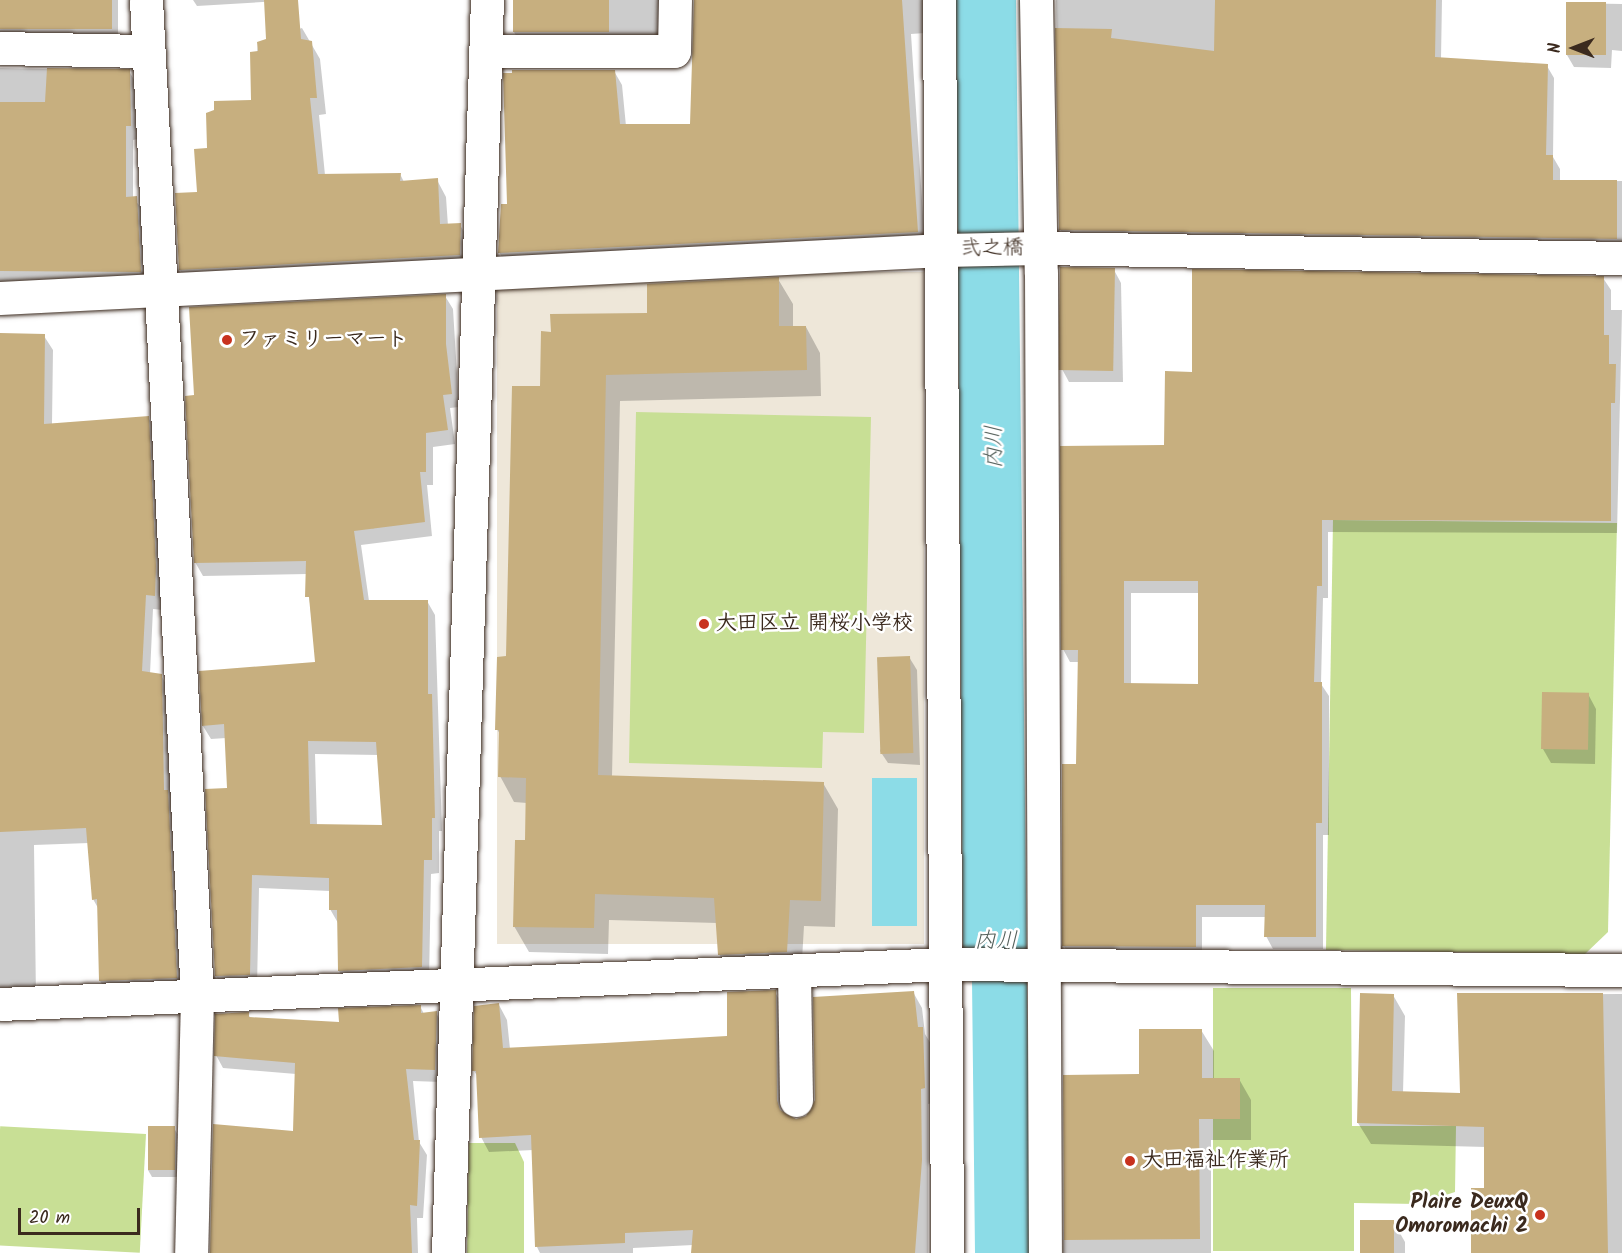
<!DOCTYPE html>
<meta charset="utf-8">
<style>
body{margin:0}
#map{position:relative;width:1622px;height:1253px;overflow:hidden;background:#fff;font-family:Kalam,"Klee One",sans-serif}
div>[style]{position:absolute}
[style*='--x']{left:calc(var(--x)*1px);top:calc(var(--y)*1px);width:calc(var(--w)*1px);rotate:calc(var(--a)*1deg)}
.built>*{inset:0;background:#eee7d9;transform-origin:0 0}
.green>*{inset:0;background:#c8df95;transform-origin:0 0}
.water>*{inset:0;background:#8cdce7;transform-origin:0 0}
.shadow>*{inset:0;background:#0003;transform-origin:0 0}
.building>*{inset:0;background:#c7af7f;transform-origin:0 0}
.roads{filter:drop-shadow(0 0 2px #3b2a1e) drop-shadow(0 0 2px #3b2a1e)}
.minor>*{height:33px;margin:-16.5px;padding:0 16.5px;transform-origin:16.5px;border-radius:16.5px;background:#fff}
.dots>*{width:16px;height:16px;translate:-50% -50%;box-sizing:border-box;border:3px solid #fff;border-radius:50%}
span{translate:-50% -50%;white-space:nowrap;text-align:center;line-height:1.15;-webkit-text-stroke:5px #fff;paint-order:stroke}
.street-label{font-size:21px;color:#3b2a1e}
.poi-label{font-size:21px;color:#3b2a1e;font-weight:700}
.left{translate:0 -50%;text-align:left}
.right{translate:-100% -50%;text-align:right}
.water-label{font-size:22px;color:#535f5a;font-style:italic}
.north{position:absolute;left:1544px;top:18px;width:60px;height:60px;-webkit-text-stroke:4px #fff;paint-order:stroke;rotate:270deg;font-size:16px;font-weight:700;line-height:24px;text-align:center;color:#3b2a1e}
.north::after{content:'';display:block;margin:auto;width:21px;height:27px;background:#3b2a1e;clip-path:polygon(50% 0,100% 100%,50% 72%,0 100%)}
.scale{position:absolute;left:18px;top:1208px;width:122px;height:27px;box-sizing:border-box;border:3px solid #3b2a1e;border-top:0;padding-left:8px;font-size:18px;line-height:21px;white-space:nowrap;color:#3b2a1e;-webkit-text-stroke:4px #fff;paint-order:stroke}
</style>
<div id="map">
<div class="built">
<div style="left:924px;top:272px;width:672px;height:427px;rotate:90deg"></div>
</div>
<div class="green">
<div style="clip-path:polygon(636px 412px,871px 417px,864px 733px,823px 732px,822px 768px,629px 763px)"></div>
<div style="clip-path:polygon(1333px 520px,1617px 523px,1608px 932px,1585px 954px,1326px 950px)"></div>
<div style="clip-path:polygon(1213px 988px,1351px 988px,1352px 1126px,1456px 1126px,1455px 1192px,1418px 1204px,1354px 1203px,1354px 1251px,1213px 1251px)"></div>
<div style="left:146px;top:1134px;width:119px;height:146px;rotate:93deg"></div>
<div style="clip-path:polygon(469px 1143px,515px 1143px,524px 1162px,524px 1253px,467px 1253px)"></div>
</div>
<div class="water">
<div style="clip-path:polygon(956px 0,1016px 0,1030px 1253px,975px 1253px,972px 980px,963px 947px)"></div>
<div style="left:872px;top:778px;width:45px;height:148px"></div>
</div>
<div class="shadow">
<div style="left:0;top:0;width:118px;height:47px"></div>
<div style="clip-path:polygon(193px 0,298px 0,197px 6px)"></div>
<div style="clip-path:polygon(515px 0,673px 0,663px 35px,522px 46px,514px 32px)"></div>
<div style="clip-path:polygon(695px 0,923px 0,925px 33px,911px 34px,925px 246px,507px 266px,499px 252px,508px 205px,614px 71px,622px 85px,626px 126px,691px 126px)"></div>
<div style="clip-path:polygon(1056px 0,1442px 0,1441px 59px,1547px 66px,1554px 78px,1553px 157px,1560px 169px,1560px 182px,1622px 181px,1622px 251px,1067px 241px,1060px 229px)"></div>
<div style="clip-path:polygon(1568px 3px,1622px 4px,1622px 51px,1612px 50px,1611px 68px,1574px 67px,1567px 55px)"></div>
<div style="clip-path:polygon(302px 28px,320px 59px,326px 114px,319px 115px,325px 175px,400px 174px,404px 182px,437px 180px,446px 197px,448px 226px,460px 225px,470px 242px,469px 272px,190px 286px,180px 270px,208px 149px,252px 101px,258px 43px)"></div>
<div style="clip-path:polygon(0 68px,129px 71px,137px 85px,138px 139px,133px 140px,133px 198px,144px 211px,148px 285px,0 286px)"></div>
<div style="clip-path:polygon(1114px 270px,1121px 283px,1123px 382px,1069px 382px,1062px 369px)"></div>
<div style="clip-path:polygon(evenodd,1603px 278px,1611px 290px,1611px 310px,1622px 310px,1617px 533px,1328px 532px,1328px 598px,1323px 598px,1321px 684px,1329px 696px,1329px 835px,1323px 835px,1323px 949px,1273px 949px,1266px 936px,1266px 917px,1202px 917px,1202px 960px,1071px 958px,1064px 946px,1077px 766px,1080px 662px,1070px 662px,1063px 649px,1166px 446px,1194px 373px,1603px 278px,1131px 593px,1200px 593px,1200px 686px,1131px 685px,1131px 593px)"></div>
<div style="clip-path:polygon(778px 279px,793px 304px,793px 327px,806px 327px,820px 353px,821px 396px,620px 401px,612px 777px,823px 783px,838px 809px,835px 927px,804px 926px,801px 977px,734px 980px,719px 954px,717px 923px,609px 920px,608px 954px,529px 952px,514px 926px,527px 841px,527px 803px,514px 802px,500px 776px,501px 736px,497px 729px,542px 388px,553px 333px,649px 315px)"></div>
<div style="clip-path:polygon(evenodd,445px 296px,453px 309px,459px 407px,450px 408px,455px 444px,433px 447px,433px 485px,427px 485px,432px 536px,361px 545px,369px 601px,427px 601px,435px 615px,442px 831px,439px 831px,439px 873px,431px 874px,429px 981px,347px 984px,339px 971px,338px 923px,330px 909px,330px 891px,259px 888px,257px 988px,224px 989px,216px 976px,229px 789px,226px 738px,211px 739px,203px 726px,316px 663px,307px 574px,203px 576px,195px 562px,196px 396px,445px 296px,315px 754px,379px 755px,383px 827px,317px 825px,315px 754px)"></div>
<div style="clip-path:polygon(0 335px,44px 336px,53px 350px,52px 424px,148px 417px,156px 432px,163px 610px,153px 609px,150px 674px,161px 675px,169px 690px,185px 992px,109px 995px,100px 981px,98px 908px,93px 899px,89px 843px,34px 845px,36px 998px,0 1004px)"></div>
<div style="clip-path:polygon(909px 657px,917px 670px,920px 765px,888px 763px,880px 751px)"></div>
<div style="clip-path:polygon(1543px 693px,1588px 694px,1596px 709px,1595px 764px,1551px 763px,1543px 749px)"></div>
<div style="clip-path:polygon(775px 992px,783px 1007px,785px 1117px,797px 1120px,807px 1117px,913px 992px,922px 1008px,925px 1034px,931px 1044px,933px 1103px,928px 1104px,928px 1253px,692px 1253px,693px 1245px,633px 1248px,633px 1253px,540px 1253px,537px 1247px,533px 1150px,489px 1152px,481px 1137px,478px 1077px,474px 1071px,499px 1005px,507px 1020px,510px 1049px,729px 1037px)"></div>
<div style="clip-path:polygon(1622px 994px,1622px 1253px,1472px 1253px,1486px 1189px,1486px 1147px,1371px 1144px,1358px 1123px,1393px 995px,1405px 1016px,1403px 1093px,1461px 1094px,1459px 995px)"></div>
<div style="clip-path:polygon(420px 1006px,424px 1014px,436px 1013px,443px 1025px,441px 1082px,413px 1081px,419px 1142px,427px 1155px,423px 1218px,417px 1218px,418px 1253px,211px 1253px,294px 1132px,296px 1074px,223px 1068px,216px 1055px,248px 1014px,251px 1019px,340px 1024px)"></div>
<div style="clip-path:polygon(1201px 1030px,1214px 1051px,1214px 1079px,1239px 1079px,1251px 1100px,1251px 1140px,1211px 1140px,1211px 1253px,1063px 1253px,1065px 1076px,1140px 1075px)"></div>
<div style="clip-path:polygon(174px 1128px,178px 1135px,177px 1177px,152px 1177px,148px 1170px)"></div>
<div style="clip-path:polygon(1393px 1221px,1405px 1242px,1405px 1253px,1361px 1253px)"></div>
</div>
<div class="building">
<div style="left:0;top:0;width:112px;height:29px"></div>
<div style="clip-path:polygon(264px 0,298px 0,301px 39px,312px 41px,317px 98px,310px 98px,318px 174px,401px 173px,400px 181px,438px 178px,440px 224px,461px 223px,460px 255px,179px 270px,175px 193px,197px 192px,194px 149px,207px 148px,206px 113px,214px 110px,214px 101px,251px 100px,250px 52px,258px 51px,257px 42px,266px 39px)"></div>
<div style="left:513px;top:0;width:96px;height:32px"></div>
<div style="clip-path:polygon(694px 0,902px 0,918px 232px,498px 253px,501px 204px,507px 204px,503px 73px,512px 73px,512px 70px,615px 70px,620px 124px,690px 124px)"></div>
<div style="clip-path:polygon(1215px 0,1436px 0,1435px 57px,1548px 64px,1546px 155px,1553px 155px,1553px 180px,1617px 180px,1617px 239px,1059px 230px,1055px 28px,1112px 29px,1111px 38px,1214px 51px)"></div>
<div style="left:1566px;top:2px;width:40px;height:53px"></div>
<div style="clip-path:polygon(47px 68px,130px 69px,131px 126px,126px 126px,126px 197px,137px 196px,141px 272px,0 271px,0 102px,45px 102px)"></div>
<div style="left:1060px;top:267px;width:55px;height:103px;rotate:1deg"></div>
<div style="clip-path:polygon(evenodd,1192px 269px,1604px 276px,1604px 335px,1609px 335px,1609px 364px,1616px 364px,1615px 403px,1611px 403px,1611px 521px,1322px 520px,1322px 586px,1317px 586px,1314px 682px,1322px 682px,1322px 823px,1316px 823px,1316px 937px,1264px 937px,1265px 905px,1196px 905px,1196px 947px,1062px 946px,1062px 764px,1076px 764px,1078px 650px,1061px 650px,1060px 446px,1164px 445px,1165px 371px,1192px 372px,1192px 269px,1124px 581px,1198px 581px,1198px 684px,1124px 683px,1124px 581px)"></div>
<div style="clip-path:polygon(779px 277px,779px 326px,806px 326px,807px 370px,606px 375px,598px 775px,824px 782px,821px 901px,790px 900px,787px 952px,718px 955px,714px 898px,595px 894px,594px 928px,513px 927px,515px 840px,525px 840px,526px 778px,498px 777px,499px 730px,495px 730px,497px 657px,506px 656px,512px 386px,540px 386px,541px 331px,551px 332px,550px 314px,647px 313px,647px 284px)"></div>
<div style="clip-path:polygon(evenodd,446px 294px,446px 344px,452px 394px,443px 395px,448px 430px,426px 433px,426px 472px,420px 472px,425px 522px,354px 531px,364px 600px,428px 600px,428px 694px,432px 694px,435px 818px,432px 818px,432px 860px,424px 860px,422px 967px,338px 971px,337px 910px,329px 910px,329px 878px,252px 875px,250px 975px,215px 976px,205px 789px,227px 788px,224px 724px,202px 726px,199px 671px,315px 662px,309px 597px,305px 597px,306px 561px,194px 563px,185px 396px,194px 395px,189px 307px,446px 294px,308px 741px,376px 742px,382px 825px,310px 824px,308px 741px)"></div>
<div style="clip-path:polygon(0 333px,45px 334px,44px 424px,149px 416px,156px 566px,155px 596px,146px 595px,142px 671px,162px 674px,164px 790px,168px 790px,177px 978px,99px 981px,97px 899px,92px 900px,86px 828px,0 832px)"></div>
<div style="left:910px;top:656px;width:97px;height:33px;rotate:88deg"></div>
<div style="left:1542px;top:692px;width:47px;height:57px;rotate:1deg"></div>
<div style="clip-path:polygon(776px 990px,777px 1100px,780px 1110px,796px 1119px,806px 1116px,815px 1100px,813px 997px,914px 991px,918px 1027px,923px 1027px,925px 1088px,921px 1089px,922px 1160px,915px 1253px,691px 1253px,693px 1230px,625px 1233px,625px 1243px,535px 1247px,531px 1135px,479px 1138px,476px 1071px,472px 1071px,474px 1006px,499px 1003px,503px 1048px,605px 1043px,727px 1036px,727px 992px)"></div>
<div style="clip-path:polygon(1360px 993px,1394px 994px,1392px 1091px,1460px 1093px,1457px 993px,1603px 993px,1608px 1253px,1471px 1253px,1471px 1188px,1484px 1188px,1484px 1127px,1357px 1123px)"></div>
<div style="clip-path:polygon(421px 1005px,421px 1013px,437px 1011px,435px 1070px,406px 1069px,414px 1140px,420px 1140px,417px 1206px,410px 1205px,412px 1253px,210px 1253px,213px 1124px,293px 1131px,295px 1063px,214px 1056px,215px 1014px,249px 1012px,249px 1017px,339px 1022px,338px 1008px)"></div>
<div style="clip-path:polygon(1139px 1029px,1202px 1029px,1202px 1078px,1240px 1078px,1240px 1119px,1199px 1119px,1200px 1239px,1064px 1240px,1063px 1075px,1139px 1074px)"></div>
<div style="left:148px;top:1126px;width:27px;height:44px"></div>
<div style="left:1360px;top:1220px;width:34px;height:33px"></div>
</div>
<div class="roads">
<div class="minor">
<div style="--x:146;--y:0;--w:997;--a:87.07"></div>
<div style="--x:197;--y:996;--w:257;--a:91.3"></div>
<div style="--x:939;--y:0;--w:1253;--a:89.63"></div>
<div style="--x:1036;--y:0;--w:273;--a:89"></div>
<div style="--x:1041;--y:273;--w:980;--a:89.77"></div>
<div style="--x:0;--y:48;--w:148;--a:1.2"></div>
<div style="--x:486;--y:51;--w:188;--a:0"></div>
<div style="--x:674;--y:51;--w:51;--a:-88.9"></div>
<div style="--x:0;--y:298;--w:944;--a:-2.91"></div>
<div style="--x:943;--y:250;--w:97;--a:-1.2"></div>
<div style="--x:1040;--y:248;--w:582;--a:0.98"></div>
<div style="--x:794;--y:971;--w:129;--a:89.1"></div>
<div style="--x:0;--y:1004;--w:947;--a:-2.42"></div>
<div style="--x:946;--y:964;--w:676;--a:0.51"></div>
<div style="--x:448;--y:1253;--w:1254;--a:-88.22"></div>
</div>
</div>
<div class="dots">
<div style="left:227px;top:340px;background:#c8321e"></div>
<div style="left:704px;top:624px;background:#c8321e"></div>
<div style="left:1130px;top:1161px;background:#c8321e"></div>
<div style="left:1540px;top:1215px;background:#c8321e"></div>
</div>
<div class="street-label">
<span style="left:992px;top:249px;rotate:-1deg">弐之橋</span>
</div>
<div class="poi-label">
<span class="left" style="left:239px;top:340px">ファミリーマート</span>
<span class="left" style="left:716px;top:624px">大田区立 開桜小学校</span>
<span class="left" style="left:1142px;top:1161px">大田福祉作業所</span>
<span class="right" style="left:1528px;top:1215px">Plaire DeuxQ<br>Omoromachi 2</span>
</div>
<div class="water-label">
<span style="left:995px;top:447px;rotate:-90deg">内川</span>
<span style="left:996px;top:942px">内川</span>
</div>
<div class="north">N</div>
<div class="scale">20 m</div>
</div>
